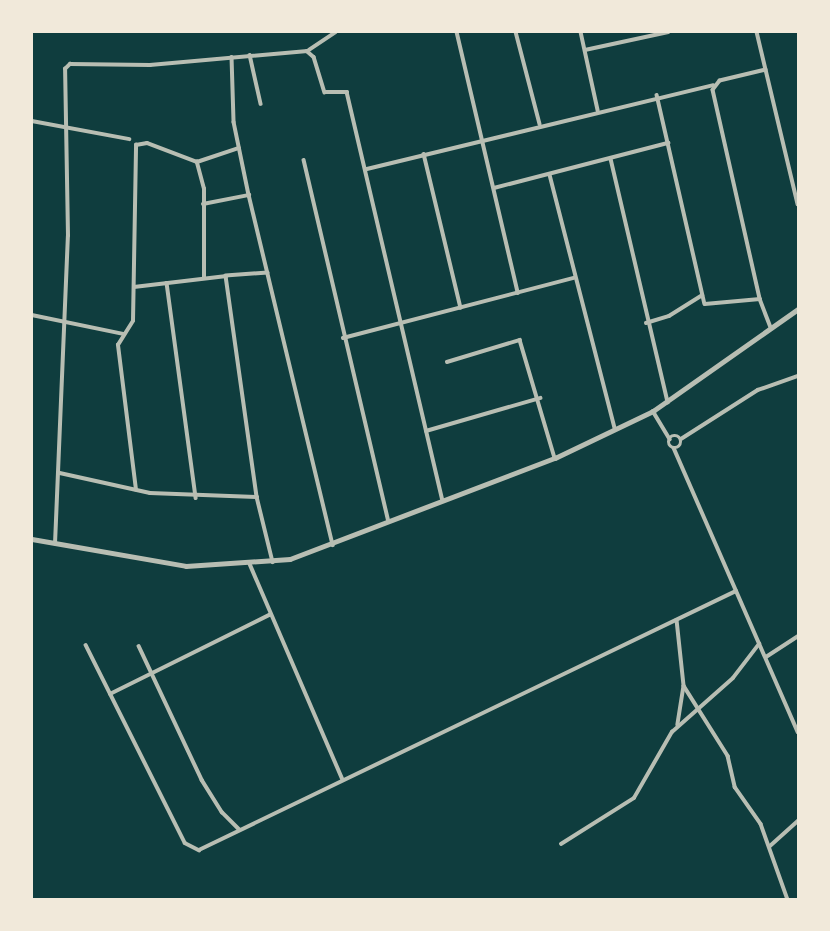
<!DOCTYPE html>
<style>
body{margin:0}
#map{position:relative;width:830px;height:931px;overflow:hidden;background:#0f3d3e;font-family:Poppins,sans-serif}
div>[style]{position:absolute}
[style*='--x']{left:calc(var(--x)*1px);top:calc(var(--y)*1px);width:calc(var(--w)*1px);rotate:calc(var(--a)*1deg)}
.minor>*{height:3.5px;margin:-1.75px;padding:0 1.75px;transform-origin:1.75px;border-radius:1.75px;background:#b8beb3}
.minor>.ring{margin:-1.75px;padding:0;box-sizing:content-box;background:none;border:3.5px solid #b8beb3;border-radius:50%}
.tertiary>*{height:4.5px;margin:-2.25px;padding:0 2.25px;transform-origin:2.25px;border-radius:2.25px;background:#b8beb3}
span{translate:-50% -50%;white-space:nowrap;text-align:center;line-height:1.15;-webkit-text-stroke:5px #f1e9da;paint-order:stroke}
.frame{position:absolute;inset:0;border:33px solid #f1e9da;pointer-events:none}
</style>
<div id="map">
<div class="minor">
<div style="--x:457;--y:32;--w:268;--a:76.8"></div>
<div style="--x:516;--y:32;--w:95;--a:75.4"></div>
<div style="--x:581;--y:32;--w:80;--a:77.7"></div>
<div style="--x:757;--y:32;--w:177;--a:76.6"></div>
<div style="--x:309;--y:50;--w:32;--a:-34"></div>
<div style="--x:585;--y:50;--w:85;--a:-12.2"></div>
<div style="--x:250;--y:55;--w:50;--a:77.3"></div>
<div style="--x:232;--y:57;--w:65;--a:88.2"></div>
<div style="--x:234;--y:122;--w:75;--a:78.4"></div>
<div style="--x:249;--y:195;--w:360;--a:76.5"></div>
<div style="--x:766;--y:70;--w:47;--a:166.6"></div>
<div style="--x:720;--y:81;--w:11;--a:128"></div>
<div style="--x:713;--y:90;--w:214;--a:77.3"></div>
<div style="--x:760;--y:299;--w:30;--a:69"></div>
<div style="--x:657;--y:95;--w:214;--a:77.1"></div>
<div style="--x:705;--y:304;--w:55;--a:-5.2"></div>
<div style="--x:32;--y:121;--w:99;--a:10.5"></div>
<div style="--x:424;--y:154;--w:158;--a:76.5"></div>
<div style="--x:611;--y:159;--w:250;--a:76.8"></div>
<div style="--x:304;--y:160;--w:371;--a:76.8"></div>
<div style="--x:367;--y:169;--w:356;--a:-13.6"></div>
<div style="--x:550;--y:175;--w:261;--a:75.6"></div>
<div style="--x:494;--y:188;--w:180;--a:-14.5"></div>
<div style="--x:203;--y:204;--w:47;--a:-11.1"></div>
<div style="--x:268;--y:273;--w:42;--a:175.9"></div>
<div style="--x:226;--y:276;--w:223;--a:82"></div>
<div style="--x:257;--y:497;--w:67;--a:76.2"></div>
<div style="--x:204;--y:278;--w:89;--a:-90"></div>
<div style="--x:204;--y:189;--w:28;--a:-105"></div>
<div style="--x:197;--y:162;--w:44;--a:-18.4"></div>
<div style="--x:167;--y:283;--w:217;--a:82.3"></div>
<div style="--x:134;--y:287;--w:93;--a:-6.8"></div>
<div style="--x:32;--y:315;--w:94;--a:11.7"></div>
<div style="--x:646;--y:323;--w:24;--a:-17"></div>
<div style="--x:669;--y:316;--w:39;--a:-32"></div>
<div style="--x:343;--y:338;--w:238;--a:-14.6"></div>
<div style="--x:447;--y:362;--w:76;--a:-16.8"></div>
<div style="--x:520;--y:340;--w:123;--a:73.5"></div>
<div style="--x:653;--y:411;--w:33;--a:59"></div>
<div style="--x:426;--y:431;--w:119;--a:-16.1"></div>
<div class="ring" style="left:669px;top:436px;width:8.5px;height:8.5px"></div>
<div style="--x:681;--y:439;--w:91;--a:-32.5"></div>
<div style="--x:758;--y:390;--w:42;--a:-19.3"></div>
<div style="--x:674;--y:448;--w:310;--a:66.4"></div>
<div style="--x:60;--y:473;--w:92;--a:12.5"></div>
<div style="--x:150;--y:493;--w:107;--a:2.1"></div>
<div style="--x:136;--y:490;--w:146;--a:-97.1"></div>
<div style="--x:118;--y:345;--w:28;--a:-58"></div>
<div style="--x:133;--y:321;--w:176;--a:-89"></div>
<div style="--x:136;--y:145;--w:11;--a:-10"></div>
<div style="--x:147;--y:143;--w:53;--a:20.8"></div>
<div style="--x:55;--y:544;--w:308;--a:-87.6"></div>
<div style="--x:68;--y:236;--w:167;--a:-91"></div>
<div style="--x:65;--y:69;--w:7;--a:-45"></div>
<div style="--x:70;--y:64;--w:80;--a:0.7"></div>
<div style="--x:150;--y:65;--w:158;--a:-5.1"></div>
<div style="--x:307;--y:51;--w:9;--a:41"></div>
<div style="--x:314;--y:57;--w:37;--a:73"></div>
<div style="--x:325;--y:92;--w:22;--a:0"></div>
<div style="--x:347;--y:92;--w:419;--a:76.8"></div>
<div style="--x:250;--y:564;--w:235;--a:66.7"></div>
<div style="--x:677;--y:620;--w:66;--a:83.9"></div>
<div style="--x:684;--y:686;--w:39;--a:99"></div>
<div style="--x:86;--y:645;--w:221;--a:63.4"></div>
<div style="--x:185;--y:843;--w:16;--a:27"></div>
<div style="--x:199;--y:850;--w:596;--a:-25.75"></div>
<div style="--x:139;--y:646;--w:148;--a:64.8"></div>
<div style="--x:202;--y:780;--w:38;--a:58"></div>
<div style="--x:222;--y:812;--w:24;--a:45"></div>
<div style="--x:766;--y:657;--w:38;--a:-33"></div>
<div style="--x:684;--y:686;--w:83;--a:57.8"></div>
<div style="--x:728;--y:756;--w:32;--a:77"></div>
<div style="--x:735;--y:787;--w:45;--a:54.9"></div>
<div style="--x:761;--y:824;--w:81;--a:70.4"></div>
<div style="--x:110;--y:694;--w:178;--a:-26.4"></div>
<div style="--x:561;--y:844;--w:86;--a:-32.2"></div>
<div style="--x:634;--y:798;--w:76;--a:-60.1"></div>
<div style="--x:672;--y:732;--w:81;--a:-41.5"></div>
<div style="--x:733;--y:678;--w:43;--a:-52.6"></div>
<div style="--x:770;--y:846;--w:38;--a:-42"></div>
</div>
<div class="tertiary">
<div style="--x:32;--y:539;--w:156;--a:9.9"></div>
<div style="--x:186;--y:566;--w:104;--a:-3.9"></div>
<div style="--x:290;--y:559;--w:284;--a:-20.9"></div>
<div style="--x:555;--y:458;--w:109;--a:-25.6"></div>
<div style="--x:653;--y:411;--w:177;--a:-35.1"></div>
</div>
<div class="frame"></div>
</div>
